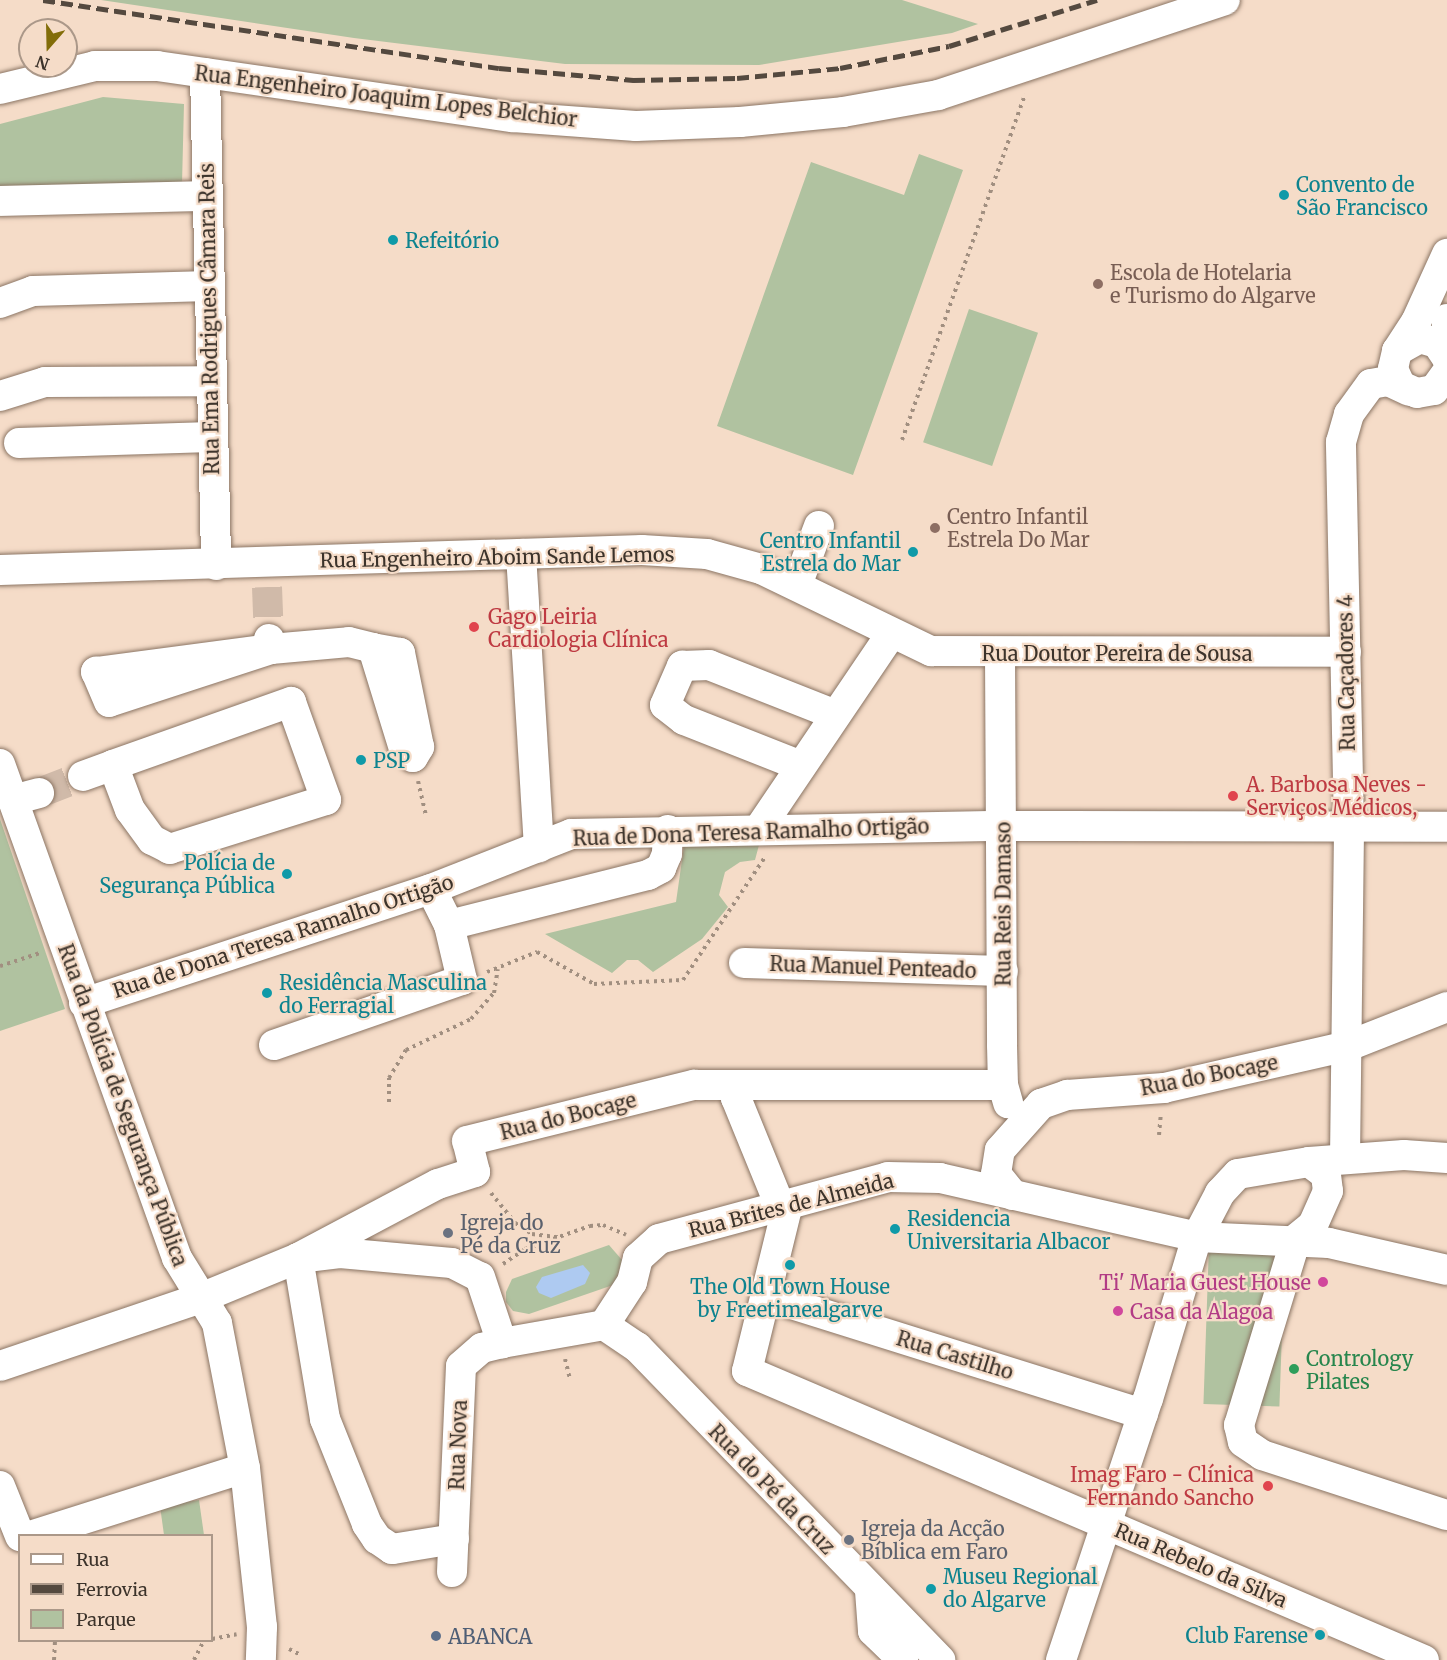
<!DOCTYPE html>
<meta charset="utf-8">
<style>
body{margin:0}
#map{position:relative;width:1447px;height:1660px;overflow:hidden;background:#f5dcc8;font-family:Merriweather,serif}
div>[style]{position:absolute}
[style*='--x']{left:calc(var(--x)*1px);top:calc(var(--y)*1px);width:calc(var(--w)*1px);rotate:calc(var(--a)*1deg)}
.green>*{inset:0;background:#b0c2a0;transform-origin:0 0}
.water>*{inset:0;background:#aecaf1}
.minor-tunnel>*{height:30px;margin-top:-15px;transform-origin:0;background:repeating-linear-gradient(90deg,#d0baa9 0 30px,transparent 0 45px)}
.path>*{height:4px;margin-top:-2px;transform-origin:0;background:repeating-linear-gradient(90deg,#a18f80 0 3px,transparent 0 7.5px)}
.roads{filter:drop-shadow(0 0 2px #8b7564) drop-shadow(0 0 2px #8b7564)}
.minor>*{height:30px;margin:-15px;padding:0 15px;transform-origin:15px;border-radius:15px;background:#fff}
.rail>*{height:4.5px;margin-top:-2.25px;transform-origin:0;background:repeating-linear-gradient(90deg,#54493f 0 12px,transparent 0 18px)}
.dots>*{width:16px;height:16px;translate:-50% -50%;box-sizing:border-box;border:3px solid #f5dcc8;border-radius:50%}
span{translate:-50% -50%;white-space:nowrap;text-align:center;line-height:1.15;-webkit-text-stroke:4.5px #f5dcc8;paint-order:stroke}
.street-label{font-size:20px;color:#3c332b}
.culture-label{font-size:20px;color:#0d838f}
.left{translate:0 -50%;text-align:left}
.right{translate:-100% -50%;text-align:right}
.education-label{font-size:20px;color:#785e54}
.health-label{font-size:20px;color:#be3a42}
.worship-label{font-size:20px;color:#5b616d}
.hotel-label{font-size:20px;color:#b23c85}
.leisure-label{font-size:20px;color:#27864d}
.service-label{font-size:20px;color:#4e5e75}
.legend{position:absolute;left:18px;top:1534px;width:195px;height:108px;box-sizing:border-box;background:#f5dcc8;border:2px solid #ab9889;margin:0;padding:8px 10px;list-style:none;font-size:18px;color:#3c332b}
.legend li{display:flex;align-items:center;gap:12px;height:30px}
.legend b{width:30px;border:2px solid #ab9889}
.north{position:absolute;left:18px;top:18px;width:60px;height:60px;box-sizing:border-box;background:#f5dcc8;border:2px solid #ab9889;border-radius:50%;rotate:200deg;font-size:16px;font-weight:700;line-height:24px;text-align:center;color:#3c332b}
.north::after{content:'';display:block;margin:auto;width:21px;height:27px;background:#826d09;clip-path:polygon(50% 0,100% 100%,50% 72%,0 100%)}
</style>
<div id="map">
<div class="green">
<div style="clip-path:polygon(101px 0,902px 0,978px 24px,952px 33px,759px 65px,565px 64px,354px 38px)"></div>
<div style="clip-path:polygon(103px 97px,184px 104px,182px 184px,77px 184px,0 190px,0 124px)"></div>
<div style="clip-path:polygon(919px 154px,963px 170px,853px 475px,717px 426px,811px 162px,904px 195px)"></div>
<div style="left:969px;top:309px;width:73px;height:141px;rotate:19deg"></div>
<div style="clip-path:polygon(0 819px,65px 1009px,0 1031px)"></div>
<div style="clip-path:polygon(759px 845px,755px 860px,740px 862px,725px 872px,719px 895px,728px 907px,702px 939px,653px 972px,638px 960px,627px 960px,612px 973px,545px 934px,676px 902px,684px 846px)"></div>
<div style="clip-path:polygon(609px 1245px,622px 1260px,616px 1284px,529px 1314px,513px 1311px,506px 1302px,506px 1292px,512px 1279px)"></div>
<div style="left:1209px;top:1245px;width:76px;height:159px;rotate:2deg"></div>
<div style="clip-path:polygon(199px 1500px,204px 1535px,164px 1535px,160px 1506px)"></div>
</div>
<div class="water">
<div style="clip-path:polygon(583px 1265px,590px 1273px,585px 1284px,551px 1298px,539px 1293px,536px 1287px,542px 1277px)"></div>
</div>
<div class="minor-tunnel">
<div style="--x:267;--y:587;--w:52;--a:87.8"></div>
<div style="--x:39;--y:793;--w:47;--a:-21.1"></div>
</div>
<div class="path">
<div style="--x:902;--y:440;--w:367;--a:-70.4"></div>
<div style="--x:418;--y:781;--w:36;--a:77"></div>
<div style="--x:0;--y:966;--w:42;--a:-18"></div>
<div style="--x:487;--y:972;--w:54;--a:-21.8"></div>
<div style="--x:537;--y:952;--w:65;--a:29.3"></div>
<div style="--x:594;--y:984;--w:89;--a:-2.6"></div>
<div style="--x:683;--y:980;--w:148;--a:-56.3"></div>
<div style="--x:389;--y:1102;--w:24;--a:-90"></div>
<div style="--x:389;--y:1078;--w:33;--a:-59"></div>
<div style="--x:406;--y:1050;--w:72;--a:-25.5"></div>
<div style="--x:471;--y:1019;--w:35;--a:-49"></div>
<div style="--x:494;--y:993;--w:24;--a:-81"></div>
<div style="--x:1159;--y:1135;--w:21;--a:-85"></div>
<div style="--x:491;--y:1193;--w:38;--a:51"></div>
<div style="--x:515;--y:1223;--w:20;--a:33"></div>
<div style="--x:532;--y:1234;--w:26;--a:7"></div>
<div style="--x:503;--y:1264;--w:27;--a:-34"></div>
<div style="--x:525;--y:1249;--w:69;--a:-19.5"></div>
<div style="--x:590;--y:1226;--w:13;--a:-4"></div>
<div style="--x:603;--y:1225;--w:25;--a:23"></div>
<div style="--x:565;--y:1359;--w:21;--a:76"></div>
<div style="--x:212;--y:1639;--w:25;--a:-11"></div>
<div style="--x:289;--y:1649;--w:13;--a:27"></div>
<div style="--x:54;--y:1660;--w:20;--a:-87"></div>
<div style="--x:194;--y:1660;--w:22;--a:-63"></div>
</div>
<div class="roads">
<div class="minor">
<div style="--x:205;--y:73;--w:492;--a:88.7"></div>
<div style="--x:0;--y:89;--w:98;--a:-13.6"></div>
<div style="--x:95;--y:66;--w:62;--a:0"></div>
<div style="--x:157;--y:66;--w:360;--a:8.2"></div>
<div style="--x:513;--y:117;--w:123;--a:4.2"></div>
<div style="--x:636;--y:126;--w:104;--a:-2.2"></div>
<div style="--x:740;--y:122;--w:103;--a:-5.5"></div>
<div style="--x:843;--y:112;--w:97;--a:-10.1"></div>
<div style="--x:938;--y:95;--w:302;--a:-18.3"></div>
<div style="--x:0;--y:201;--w:205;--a:-1.4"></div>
<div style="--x:0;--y:303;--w:35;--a:-20"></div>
<div style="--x:33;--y:291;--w:176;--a:-1.6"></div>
<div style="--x:1397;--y:351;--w:35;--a:-57"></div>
<div style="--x:1416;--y:322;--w:75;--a:-65.5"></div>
<div style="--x:1447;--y:358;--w:18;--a:-124"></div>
<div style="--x:1437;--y:343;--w:18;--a:-164"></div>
<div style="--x:1420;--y:338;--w:26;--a:151"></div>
<div style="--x:1397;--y:351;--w:18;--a:103"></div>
<div style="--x:1393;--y:369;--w:19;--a:65"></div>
<div style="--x:1401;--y:386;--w:17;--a:24"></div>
<div style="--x:1417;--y:393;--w:17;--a:-10"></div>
<div style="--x:1434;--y:390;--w:22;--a:-54"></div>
<div style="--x:1447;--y:358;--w:39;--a:-90"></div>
<div style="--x:0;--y:396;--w:47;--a:-17.3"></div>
<div style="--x:45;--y:382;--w:165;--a:-0.3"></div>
<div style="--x:19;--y:443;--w:192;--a:-1.8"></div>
<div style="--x:521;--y:554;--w:294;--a:86.5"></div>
<div style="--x:0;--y:570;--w:642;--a:-1.78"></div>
<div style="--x:642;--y:550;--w:65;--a:3.5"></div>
<div style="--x:707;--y:554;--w:56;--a:15.5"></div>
<div style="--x:761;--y:569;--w:189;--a:25.8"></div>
<div style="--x:931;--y:651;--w:415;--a:0.1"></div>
<div style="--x:797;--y:585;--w:63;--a:-69.6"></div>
<div style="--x:269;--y:639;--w:10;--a:79"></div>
<div style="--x:271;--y:649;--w:170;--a:161.9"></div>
<div style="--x:109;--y:702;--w:33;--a:-113"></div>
<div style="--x:96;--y:672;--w:177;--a:-7.5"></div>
<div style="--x:271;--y:649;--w:78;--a:-5.1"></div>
<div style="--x:349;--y:642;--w:25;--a:14"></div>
<div style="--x:373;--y:648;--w:106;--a:72.9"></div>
<div style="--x:404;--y:749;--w:12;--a:42"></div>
<div style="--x:413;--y:757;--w:12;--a:-59"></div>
<div style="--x:419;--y:747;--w:96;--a:-101.4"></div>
<div style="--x:400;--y:653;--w:27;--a:-170"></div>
<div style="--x:1000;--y:654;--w:391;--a:89.7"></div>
<div style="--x:1002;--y:1045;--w:40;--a:88.6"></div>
<div style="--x:1003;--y:1085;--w:19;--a:74"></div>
<div style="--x:0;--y:764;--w:525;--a:70.29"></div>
<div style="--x:177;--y:1258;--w:76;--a:58.4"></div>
<div style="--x:217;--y:1323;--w:148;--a:79.1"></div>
<div style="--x:245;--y:1468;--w:160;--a:83.9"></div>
<div style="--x:262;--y:1627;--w:33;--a:92"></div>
<div style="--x:801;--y:766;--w:126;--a:-158.5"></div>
<div style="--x:684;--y:720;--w:24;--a:-142"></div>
<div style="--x:665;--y:705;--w:43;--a:-66.4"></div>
<div style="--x:682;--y:666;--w:27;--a:-2"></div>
<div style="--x:709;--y:665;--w:136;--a:21.5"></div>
<div style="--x:83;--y:776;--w:32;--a:-20"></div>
<div style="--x:113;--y:765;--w:189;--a:-19.5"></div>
<div style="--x:291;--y:702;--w:104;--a:70.3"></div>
<div style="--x:326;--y:800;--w:164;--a:162.6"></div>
<div style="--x:170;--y:849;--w:20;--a:-153"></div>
<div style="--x:152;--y:840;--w:37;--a:-126"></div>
<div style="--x:130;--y:810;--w:48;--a:-110.7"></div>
<div style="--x:13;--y:800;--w:27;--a:-15"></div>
<div style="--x:759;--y:829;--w:235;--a:-55.9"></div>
<div style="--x:449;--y:925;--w:205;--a:-14.1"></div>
<div style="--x:648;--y:875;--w:15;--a:-28"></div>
<div style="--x:661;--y:868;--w:15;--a:-67"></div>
<div style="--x:667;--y:854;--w:24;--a:-88"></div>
<div style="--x:744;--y:963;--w:259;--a:1.8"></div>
<div style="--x:84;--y:1003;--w:365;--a:-18.2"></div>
<div style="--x:431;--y:889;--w:150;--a:-21.4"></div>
<div style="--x:571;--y:834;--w:432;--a:-1.1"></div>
<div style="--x:1003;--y:826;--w:444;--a:0.1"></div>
<div style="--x:274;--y:1045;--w:199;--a:-19.1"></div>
<div style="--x:462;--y:980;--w:57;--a:-103.3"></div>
<div style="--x:449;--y:925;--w:40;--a:-116.6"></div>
<div style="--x:735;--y:1085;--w:13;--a:86"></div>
<div style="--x:736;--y:1098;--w:117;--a:67.8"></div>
<div style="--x:1345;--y:1158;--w:330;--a:-89.3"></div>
<div style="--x:1349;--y:828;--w:386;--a:-91.2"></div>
<div style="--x:1341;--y:442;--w:29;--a:-74"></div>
<div style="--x:1349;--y:414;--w:37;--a:-54"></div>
<div style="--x:1371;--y:384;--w:17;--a:-10"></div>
<div style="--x:1388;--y:381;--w:23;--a:25"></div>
<div style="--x:1309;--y:1162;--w:21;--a:37"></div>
<div style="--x:1326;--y:1175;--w:16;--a:83"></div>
<div style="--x:1328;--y:1191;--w:37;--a:114"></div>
<div style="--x:1313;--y:1225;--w:22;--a:141"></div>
<div style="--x:1296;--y:1239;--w:195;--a:107"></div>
<div style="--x:1239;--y:1425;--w:17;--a:77"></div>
<div style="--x:1243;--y:1442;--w:23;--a:34"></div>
<div style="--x:1262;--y:1455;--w:194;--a:18"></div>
<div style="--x:1013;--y:1195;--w:27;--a:-129"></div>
<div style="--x:996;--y:1174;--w:24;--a:-81"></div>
<div style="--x:1000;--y:1150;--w:62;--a:-48.3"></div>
<div style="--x:1041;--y:1104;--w:28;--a:-19"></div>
<div style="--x:1067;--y:1095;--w:97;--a:-4.1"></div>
<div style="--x:1164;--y:1088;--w:189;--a:-12.9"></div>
<div style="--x:1348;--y:1046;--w:106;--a:-21.5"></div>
<div style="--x:788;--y:1204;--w:172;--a:103.8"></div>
<div style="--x:747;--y:1371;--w:736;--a:23.12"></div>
<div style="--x:766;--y:1296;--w:395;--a:17.4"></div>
<div style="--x:604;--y:1325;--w:40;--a:34"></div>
<div style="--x:637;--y:1347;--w:436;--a:45.9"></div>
<div style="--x:0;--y:1366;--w:212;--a:-18.7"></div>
<div style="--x:201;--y:1298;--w:105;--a:-22.4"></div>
<div style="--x:298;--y:1258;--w:158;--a:-27.9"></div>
<div style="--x:438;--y:1184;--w:39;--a:-18"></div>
<div style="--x:475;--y:1172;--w:32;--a:-104"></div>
<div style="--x:467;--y:1141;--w:234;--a:-13.9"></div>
<div style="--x:694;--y:1085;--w:309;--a:0"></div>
<div style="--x:0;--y:1486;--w:54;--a:68.2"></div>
<div style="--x:30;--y:1536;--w:225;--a:-17.6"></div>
<div style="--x:454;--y:1539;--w:63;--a:170.8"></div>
<div style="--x:392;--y:1549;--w:18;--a:-146"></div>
<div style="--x:377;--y:1539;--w:18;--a:-124"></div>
<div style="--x:367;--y:1524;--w:113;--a:-111.8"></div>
<div style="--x:325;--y:1419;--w:163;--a:-99.5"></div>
<div style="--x:298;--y:1258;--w:42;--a:-6.8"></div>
<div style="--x:340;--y:1253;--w:112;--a:5.1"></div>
<div style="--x:452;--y:1263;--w:31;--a:27"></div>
<div style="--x:480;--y:1277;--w:70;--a:71.6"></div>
<div style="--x:502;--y:1343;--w:104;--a:-10"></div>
<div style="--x:604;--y:1325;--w:51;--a:-56.9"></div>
<div style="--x:632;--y:1282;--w:25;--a:-76"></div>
<div style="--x:638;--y:1258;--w:28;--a:-42"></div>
<div style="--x:659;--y:1239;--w:237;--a:-15.1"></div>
<div style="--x:888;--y:1177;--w:52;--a:1.1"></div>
<div style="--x:940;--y:1178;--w:264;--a:12.9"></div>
<div style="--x:1197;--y:1237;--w:132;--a:2.6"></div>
<div style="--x:1329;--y:1243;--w:121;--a:12.9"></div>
<div style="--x:452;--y:1572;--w:206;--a:-87.5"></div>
<div style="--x:461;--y:1366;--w:28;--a:-41"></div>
<div style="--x:482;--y:1348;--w:21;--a:-14"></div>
<div style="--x:870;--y:1591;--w:40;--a:85.7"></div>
<div style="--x:873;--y:1631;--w:42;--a:44"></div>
<div style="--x:1061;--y:1660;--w:275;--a:-71.6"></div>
<div style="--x:1148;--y:1399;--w:169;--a:-73.2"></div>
<div style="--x:1197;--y:1237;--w:50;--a:-62.4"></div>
<div style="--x:1220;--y:1193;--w:26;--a:-47"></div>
<div style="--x:1238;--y:1174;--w:72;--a:-9.6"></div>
<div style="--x:1309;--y:1162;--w:95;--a:-4.2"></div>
<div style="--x:1404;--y:1155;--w:43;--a:4"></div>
</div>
</div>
<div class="rail">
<div style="--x:43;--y:0;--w:461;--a:8.5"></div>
<div style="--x:499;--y:68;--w:135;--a:5.1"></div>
<div style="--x:633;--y:80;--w:104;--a:-1.1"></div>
<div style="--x:737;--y:78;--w:103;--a:-5.5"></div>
<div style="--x:840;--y:68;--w:111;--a:-11.4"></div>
<div style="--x:949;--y:46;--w:155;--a:-17.3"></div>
</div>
<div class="dots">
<div style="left:1284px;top:195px;background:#0f9aa8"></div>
<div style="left:393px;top:240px;background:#0f9aa8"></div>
<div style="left:1098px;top:284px;background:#8d6e63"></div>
<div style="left:935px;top:528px;background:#8d6e63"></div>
<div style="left:913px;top:552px;background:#0f9aa8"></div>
<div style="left:474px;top:627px;background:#e0444e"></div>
<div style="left:361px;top:760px;background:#0f9aa8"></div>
<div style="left:1233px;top:796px;background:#e0444e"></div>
<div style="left:287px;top:874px;background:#0f9aa8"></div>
<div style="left:267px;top:993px;background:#0f9aa8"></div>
<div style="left:895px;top:1229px;background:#0f9aa8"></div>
<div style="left:448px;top:1233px;background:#6b7280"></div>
<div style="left:790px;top:1265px;background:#0f9aa8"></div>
<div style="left:1323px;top:1282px;background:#d1479c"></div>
<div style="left:1118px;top:1311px;background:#d1479c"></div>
<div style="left:1294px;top:1369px;background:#2e9e5b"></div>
<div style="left:1268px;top:1486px;background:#e0444e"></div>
<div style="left:849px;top:1540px;background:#6b7280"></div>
<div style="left:931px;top:1589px;background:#0f9aa8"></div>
<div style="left:1320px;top:1635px;background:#0f9aa8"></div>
<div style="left:436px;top:1636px;background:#5c6f8a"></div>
</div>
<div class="street-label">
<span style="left:386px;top:96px;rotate:7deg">Rua Engenheiro Joaquim Lopes Belchior</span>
<span style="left:209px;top:319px;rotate:-91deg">Rua Ema Rodrigues Câmara Reis</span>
<span style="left:497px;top:557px;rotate:-1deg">Rua Engenheiro Aboim Sande Lemos</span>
<span style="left:1117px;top:653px">Rua Doutor Pereira de Sousa</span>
<span style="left:1346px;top:673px;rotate:-91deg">Rua Caçadores 4</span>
<span style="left:751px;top:832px;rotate:-2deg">Rua de Dona Teresa Ramalho Ortigão</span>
<span style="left:1003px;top:904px;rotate:-90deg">Rua Reis Damaso</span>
<span style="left:283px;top:936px;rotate:-18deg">Rua de Dona Teresa Ramalho Ortigão</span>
<span style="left:873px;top:967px;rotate:2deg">Rua Manuel Penteado</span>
<span style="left:1209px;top:1075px;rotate:-11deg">Rua do Bocage</span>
<span style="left:123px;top:1105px;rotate:70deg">Rua da Polícia de Segurança Pública</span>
<span style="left:568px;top:1116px;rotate:-14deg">Rua do Bocage</span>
<span style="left:791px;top:1205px;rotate:-14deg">Rua Brites de Almeida</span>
<span style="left:955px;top:1355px;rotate:17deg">Rua Castilho</span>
<span style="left:458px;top:1445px;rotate:-88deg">Rua Nova</span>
<span style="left:772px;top:1489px;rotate:46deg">Rua do Pé da Cruz</span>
<span style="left:1201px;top:1565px;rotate:23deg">Rua Rebelo da Silva</span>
</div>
<div class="culture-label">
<span class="left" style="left:1296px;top:196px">Convento de<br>São Francisco</span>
<span class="left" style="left:405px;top:240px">Refeitório</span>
<span class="right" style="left:901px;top:552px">Centro Infantil<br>Estrela do Mar</span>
<span class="left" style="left:373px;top:760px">PSP</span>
<span class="right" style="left:275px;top:874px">Polícia de<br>Segurança Pública</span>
<span class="left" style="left:279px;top:994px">Residência Masculina<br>do Ferragial</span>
<span class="left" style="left:907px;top:1230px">Residencia<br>Universitaria Albacor</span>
<span style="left:790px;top:1298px">The Old Town House<br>by Freetimealgarve</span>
<span class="left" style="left:943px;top:1588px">Museu Regional<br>do Algarve</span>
<span class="right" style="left:1308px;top:1635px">Club Farense</span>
</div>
<div class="education-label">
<span class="left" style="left:1110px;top:284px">Escola de Hotelaria<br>e Turismo do Algarve</span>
<span class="left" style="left:947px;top:528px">Centro Infantil<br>Estrela Do Mar</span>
</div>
<div class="health-label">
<span class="left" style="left:488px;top:628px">Gago Leiria<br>Cardiologia Clínica</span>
<span class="left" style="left:1246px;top:796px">A. Barbosa Neves -<br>Serviços Médicos,</span>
<span class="right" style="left:1254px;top:1486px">Imag Faro - Clínica<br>Fernando Sancho</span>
</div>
<div class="worship-label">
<span class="left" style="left:460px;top:1234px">Igreja do<br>Pé da Cruz</span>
<span class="left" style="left:861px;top:1540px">Igreja da Acção<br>Bíblica em Faro</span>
</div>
<div class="hotel-label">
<span class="right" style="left:1311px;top:1282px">Ti' Maria Guest House</span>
<span class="left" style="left:1130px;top:1311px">Casa da Alagoa</span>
</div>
<div class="leisure-label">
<span class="left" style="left:1306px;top:1370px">Contrology<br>Pilates</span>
</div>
<div class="service-label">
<span class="left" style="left:448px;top:1636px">ABANCA</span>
</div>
<ul class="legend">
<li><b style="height:8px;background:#fff"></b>Rua</li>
<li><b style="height:8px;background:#54493f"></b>Ferrovia</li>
<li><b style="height:16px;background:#b0c2a0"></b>Parque</li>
</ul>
<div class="north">N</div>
</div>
